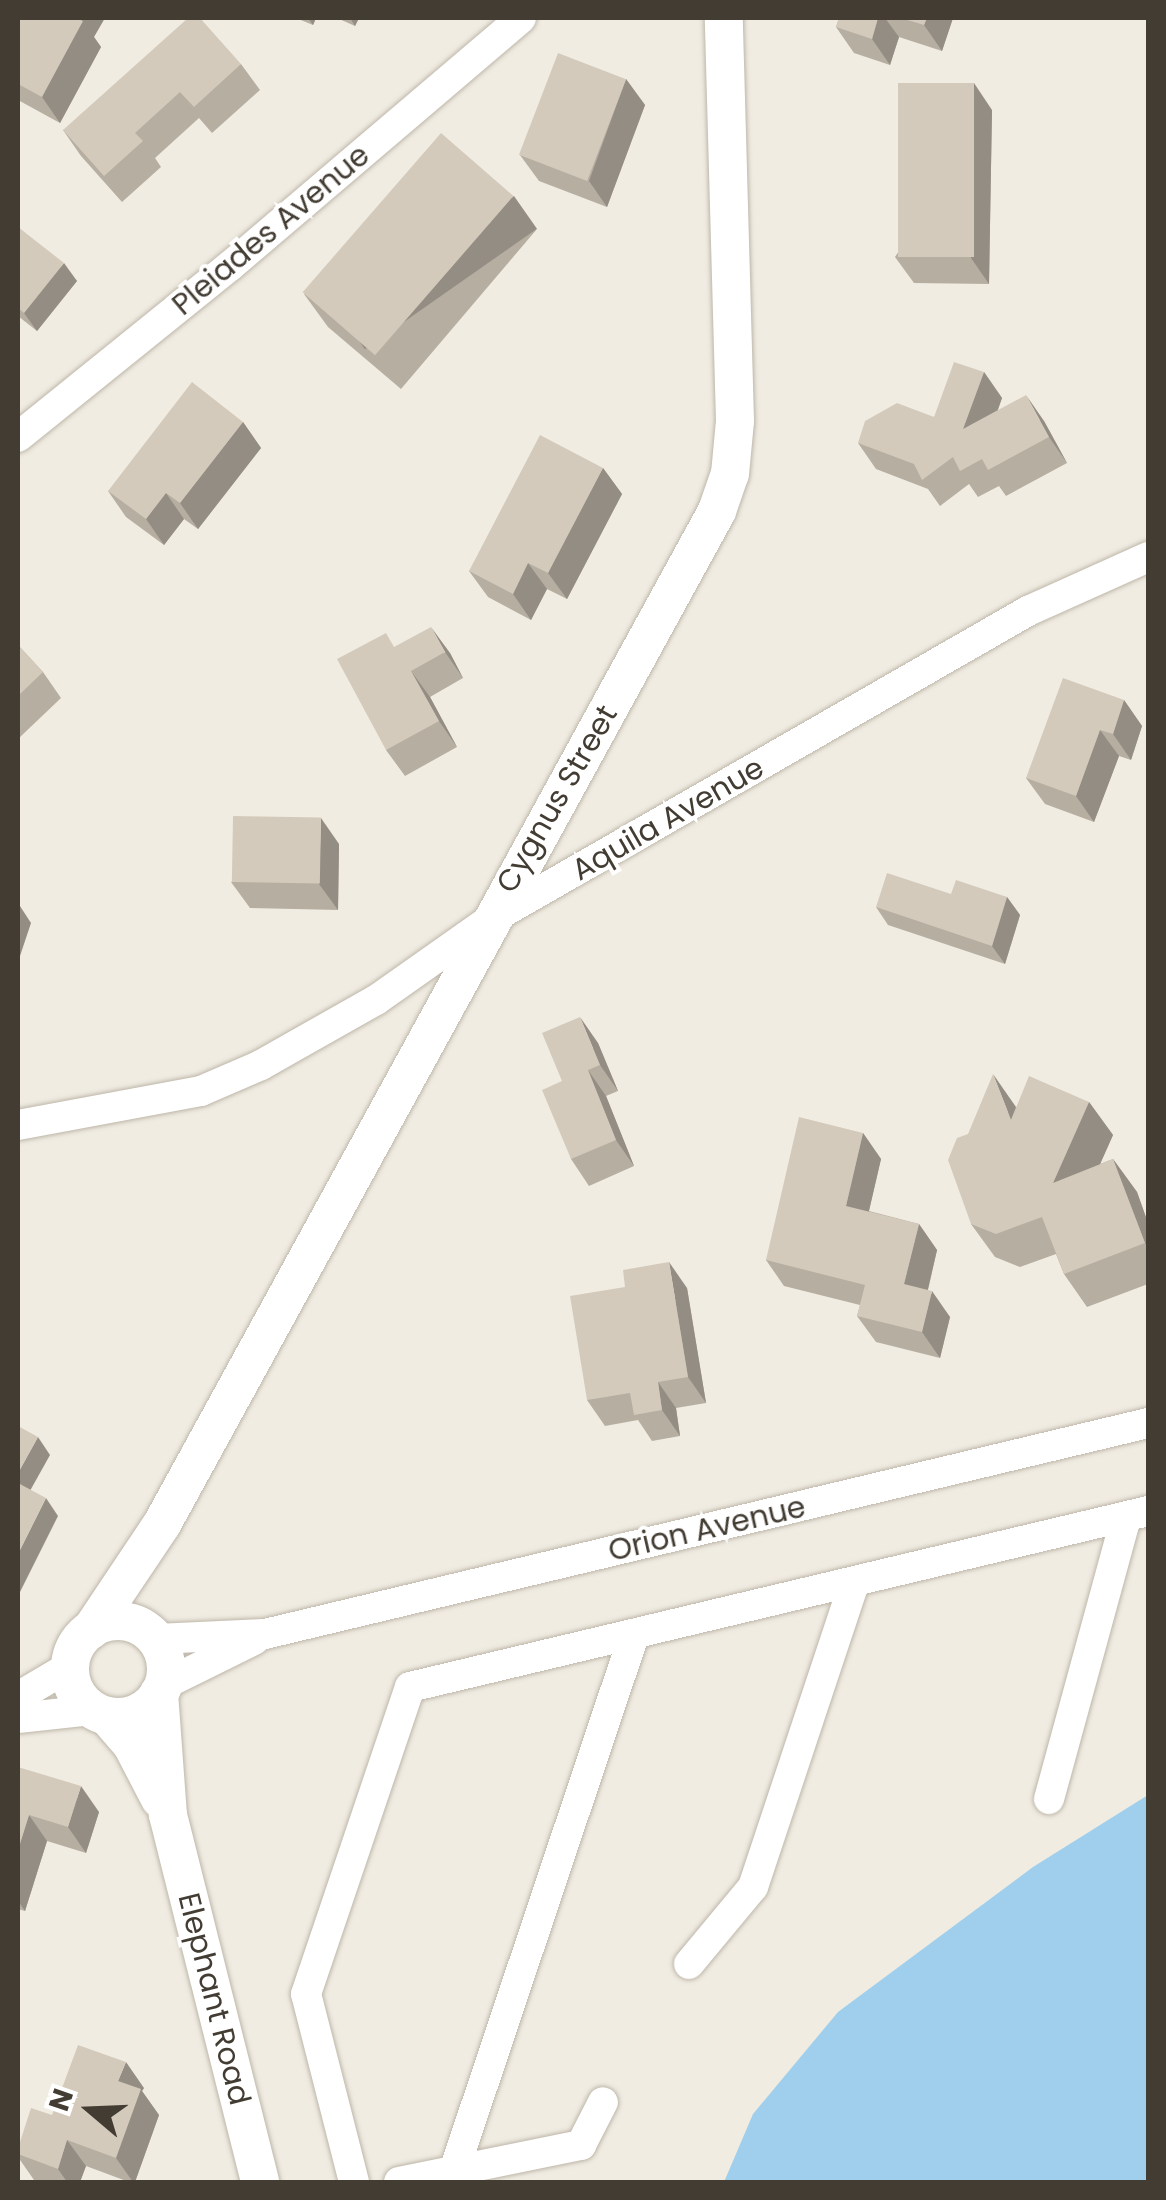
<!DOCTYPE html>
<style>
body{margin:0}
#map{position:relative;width:1166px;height:2200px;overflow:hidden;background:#f0ece2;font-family:Poppins,sans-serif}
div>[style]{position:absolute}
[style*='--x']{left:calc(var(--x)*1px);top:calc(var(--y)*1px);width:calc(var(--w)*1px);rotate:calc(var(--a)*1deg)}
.water>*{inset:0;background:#9fcfec}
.roads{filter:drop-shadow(0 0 2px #beb6a9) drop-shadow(0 0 2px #beb6a9)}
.minor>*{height:30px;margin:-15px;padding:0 15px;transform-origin:15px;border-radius:15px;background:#fff}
.tertiary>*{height:38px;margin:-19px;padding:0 19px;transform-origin:19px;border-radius:19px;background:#fff}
.tertiary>.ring{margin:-19px;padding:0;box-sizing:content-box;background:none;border:38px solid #fff;border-radius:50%}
.wall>*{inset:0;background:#b6aea1}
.shaded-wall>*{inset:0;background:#948d83;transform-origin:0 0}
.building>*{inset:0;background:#d4cabb;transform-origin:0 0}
span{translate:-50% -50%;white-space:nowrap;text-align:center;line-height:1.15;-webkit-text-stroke:8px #fff;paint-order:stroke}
.street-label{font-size:30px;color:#423c33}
.frame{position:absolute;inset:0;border:20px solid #423c33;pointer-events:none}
.north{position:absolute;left:40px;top:2060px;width:100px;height:100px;-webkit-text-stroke:8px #fff;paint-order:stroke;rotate:289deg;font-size:28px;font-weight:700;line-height:40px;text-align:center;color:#423c33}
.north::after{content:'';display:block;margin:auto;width:35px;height:45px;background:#423c33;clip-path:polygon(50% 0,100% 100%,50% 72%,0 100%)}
</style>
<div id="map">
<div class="water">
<div style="clip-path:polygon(1148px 1795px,1148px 2182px,724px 2182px,753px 2114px,838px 2012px,1033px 1867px)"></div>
</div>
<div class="roads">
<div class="minor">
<div style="--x:18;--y:437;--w:272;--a:-38.9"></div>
<div style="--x:230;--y:266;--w:382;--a:-40.4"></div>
<div style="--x:18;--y:1125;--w:186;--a:-10.5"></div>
<div style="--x:201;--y:1091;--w:65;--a:-23.4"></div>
<div style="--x:261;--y:1065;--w:132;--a:-29.5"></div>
<div style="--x:376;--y:1000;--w:137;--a:-35.2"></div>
<div style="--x:488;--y:921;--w:623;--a:-29.86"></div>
<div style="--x:1028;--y:611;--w:132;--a:-24.2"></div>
<div style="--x:155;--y:1639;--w:110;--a:-2.6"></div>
<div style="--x:265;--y:1634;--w:908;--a:-13.44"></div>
<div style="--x:163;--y:1685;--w:102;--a:-26.3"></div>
<div style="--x:18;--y:1697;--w:61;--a:-30.8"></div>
<div style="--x:18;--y:1718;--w:74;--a:-6.2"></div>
<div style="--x:1049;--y:1799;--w:292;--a:-74.7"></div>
<div style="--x:689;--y:1964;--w:100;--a:-50.3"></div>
<div style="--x:753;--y:1887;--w:320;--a:-71.6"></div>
<div style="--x:454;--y:2171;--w:565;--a:-71.44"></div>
<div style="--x:354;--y:2182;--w:194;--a:-104.3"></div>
<div style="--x:306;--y:1994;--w:324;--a:-71.3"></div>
<div style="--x:410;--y:1687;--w:759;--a:-13.41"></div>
<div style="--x:399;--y:2182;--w:186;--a:-11.5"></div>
<div style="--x:581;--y:2145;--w:48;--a:-62.9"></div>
</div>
<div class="tertiary">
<div class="ring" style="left:70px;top:1621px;width:58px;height:58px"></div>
<div style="--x:91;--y:1630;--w:128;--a:-56.2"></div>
<div style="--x:162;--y:1524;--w:1155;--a:-61.28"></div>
<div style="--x:717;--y:511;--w:39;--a:-71"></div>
<div style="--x:730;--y:474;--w:53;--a:-84.6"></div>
<div style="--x:735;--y:421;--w:403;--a:-91.6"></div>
<div style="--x:159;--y:1693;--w:122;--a:85.8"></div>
<div style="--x:168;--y:1815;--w:378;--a:75.9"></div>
<div style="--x:107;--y:1716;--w:38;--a:49"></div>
<div style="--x:132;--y:1745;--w:61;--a:62.6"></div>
</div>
</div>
<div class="wall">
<div style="clip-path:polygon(18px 18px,94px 37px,101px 47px,60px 123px,18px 100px)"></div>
<div style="clip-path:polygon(296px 18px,316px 18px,313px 25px)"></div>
<div style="clip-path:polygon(337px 18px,359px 18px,355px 26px)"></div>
<div style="clip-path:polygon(839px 18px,953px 18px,942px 51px,899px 37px,890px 65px,854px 53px,836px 27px)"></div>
<div style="clip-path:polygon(241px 64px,260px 90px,212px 133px,199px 118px,155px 158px,161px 167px,122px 202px,81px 156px,63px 130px)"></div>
<div style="clip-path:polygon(626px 79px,645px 105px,607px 207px,539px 181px,520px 155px)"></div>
<div style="clip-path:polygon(992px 110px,989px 284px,914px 283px,895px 257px)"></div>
<div style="clip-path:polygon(18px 227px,77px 281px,37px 331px,18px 316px)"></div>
<div style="clip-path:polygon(537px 229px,401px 389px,328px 327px,304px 294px)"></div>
<div style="clip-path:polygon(984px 372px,1002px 398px,998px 410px,1044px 421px,1067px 463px,1006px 496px,999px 486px,978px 497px,969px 484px,940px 506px,928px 489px,876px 469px,858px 443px,934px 417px)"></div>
<div style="clip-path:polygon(243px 422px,261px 448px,198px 529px,184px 519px,164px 545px,126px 517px,108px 491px)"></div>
<div style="clip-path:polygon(603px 468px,622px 494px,567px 599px,547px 589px,531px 620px,488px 597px,469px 571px)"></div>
<div style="clip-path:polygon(18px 645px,43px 672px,61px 698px,18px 739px)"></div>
<div style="clip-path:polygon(396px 647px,450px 653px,463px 678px,430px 697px,457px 747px,405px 776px,386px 750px)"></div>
<div style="clip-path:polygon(1124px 700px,1142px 726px,1131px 760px,1119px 756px,1094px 822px,1045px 804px,1026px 778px)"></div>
<div style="clip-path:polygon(339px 844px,338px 910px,250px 908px,231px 882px)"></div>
<div style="clip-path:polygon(951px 894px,1007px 897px,1020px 915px,1005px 964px,888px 925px,876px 907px)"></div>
<div style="clip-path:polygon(598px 1043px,618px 1091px,606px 1096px,634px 1166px,589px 1186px,571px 1159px,562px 1081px)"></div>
<div style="clip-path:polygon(1089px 1102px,1113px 1135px,1100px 1164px,1113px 1159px,1137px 1192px,1148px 1223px,1148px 1284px,1087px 1307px,1064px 1274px,1056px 1254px,1020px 1267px,995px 1257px,971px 1224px,968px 1134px,1016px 1107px)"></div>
<div style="clip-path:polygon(863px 1133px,881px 1159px,869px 1211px,919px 1224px,937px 1250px,928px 1290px,950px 1317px,940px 1358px,876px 1342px,857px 1316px,860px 1305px,784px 1286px,766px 1260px)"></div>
<div style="clip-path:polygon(687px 1288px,706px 1403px,676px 1408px,680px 1436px,652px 1441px,638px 1420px,605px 1426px,587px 1400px)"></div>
<div style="clip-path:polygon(18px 1767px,99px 1812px,86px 1853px,47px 1841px,25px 1911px,18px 1909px)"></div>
<div style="clip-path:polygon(144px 2088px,142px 2091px,159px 2115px,135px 2182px,129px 2182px,86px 2166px,80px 2182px,42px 2182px,34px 2180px,18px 2157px,18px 2148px,52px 2115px)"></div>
</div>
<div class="shaded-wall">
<div style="clip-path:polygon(74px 18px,105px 18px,94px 37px,101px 47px,60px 123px,42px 97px)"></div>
<div style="clip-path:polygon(308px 18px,316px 18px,313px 25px)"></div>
<div style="clip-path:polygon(350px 18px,359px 18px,355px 26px)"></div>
<div style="clip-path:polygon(878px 18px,885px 18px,899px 37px,890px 65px,872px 39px)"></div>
<div style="clip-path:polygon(927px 18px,953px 18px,942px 51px,924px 25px)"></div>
<div style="clip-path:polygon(626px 79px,645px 105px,607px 207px,589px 181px)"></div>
<div style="clip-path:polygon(974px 83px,992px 110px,989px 284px,971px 258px)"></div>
<div style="left:514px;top:196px;width:40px;height:210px;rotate:55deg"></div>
<div style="clip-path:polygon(64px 263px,77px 281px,37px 331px,24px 313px)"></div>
<div style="clip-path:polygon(984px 372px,1002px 398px,981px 455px,963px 429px)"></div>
<div style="clip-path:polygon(1026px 395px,1044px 421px,1067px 463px,1049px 437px)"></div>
<div style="clip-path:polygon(243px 422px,261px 448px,198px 529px,180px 503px)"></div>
<div style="clip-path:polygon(603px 468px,622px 494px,567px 599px,548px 573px)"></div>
<div style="clip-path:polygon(166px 493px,184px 519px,164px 545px,146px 519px)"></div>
<div style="clip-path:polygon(528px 563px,547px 589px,531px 620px,513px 594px)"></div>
<div style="clip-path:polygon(431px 627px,450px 653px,463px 678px,445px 652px)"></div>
<div style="clip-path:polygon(411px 671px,430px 697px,457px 747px,439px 721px)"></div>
<div style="clip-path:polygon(1124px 700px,1142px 726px,1131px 760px,1113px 734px)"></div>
<div style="clip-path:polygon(1100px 730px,1119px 756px,1094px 822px,1076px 796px)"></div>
<div style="clip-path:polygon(321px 818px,339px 844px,338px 910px,319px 884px)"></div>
<div style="clip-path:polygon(1007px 897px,1020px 915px,1005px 964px,992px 946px)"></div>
<div style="clip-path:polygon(18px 903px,31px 923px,18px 962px)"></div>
<div style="clip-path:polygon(580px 1017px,598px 1043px,618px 1091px,600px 1065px)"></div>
<div style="clip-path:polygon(588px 1070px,606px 1096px,634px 1166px,616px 1140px)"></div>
<div style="clip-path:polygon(993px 1074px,1016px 1107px,1011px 1120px)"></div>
<div style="clip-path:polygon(1089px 1102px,1113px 1135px,1077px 1216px,1053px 1183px)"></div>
<div style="clip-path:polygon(863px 1133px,881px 1159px,864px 1232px,846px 1206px)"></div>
<div style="clip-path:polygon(1113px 1159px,1137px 1192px,1148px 1223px,1148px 1248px,1145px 1243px)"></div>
<div style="clip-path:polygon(919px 1224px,937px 1250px,923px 1310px,904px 1284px)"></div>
<div style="clip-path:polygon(669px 1262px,687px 1288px,706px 1403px,688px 1377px)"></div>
<div style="clip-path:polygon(932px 1291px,950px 1317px,940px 1358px,922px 1332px)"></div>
<div style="clip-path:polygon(658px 1382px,676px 1408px,680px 1436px,662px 1410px)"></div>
<div style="clip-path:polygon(38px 1437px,50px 1455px,26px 1498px,18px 1486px,18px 1473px)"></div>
<div style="clip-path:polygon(46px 1498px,58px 1516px,18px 1596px,18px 1554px)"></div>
<div style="clip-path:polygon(81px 1786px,99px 1812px,86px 1853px,68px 1827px)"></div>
<div style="clip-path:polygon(29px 1815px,47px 1841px,25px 1911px,18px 1901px,18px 1850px)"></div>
<div style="clip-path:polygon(126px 2062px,144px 2088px,142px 2091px,159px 2115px,135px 2182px,133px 2182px,116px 2158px,118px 2081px)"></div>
<div style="clip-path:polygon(67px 2140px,86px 2166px,80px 2182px,67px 2182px,58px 2169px)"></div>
</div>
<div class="building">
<div style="clip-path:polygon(18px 18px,76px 18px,83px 21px,42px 97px,18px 84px)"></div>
<div style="clip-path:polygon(188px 18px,200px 18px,241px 64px,194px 107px,180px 92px,135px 133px,143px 141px,104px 176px,63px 130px)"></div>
<div style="clip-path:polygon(839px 18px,878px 18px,872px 39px,836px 27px)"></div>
<div style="clip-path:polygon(901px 18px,927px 18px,924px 25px)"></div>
<div style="left:558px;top:53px;width:73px;height:109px;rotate:21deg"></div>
<div style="left:898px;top:83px;width:76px;height:174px"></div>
<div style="left:441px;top:133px;width:96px;height:211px;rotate:41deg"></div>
<div style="clip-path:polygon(18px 227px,64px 263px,24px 313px,18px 308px)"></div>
<div style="clip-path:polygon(954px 362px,984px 372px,963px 429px,1026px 395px,1049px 437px,988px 470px,982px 459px,960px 471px,953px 457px,922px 480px,914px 464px,858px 443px,865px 421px,897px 403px,934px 417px)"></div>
<div style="clip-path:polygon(192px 382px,243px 422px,180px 503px,166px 493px,146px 519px,108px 491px)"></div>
<div style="clip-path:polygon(540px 435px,603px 468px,548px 573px,528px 563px,513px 594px,469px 571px)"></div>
<div style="clip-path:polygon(431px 627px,445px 652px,411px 671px,439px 721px,386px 750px,337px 659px,386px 633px,394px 647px)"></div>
<div style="clip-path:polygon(18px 645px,43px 672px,18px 696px)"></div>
<div style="clip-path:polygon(1063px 678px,1124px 700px,1113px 734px,1100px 730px,1076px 796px,1026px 778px)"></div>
<div style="left:233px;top:816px;width:88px;height:66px;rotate:1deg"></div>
<div style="clip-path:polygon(887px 873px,951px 894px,956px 880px,1007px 897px,992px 946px,876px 907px)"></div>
<div style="clip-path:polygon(580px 1017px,600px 1065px,588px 1070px,616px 1140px,571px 1159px,542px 1090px,562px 1081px,542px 1033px)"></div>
<div style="clip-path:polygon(993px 1074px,1011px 1120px,1029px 1076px,1089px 1102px,1053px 1183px,1113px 1159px,1145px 1243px,1064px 1274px,1042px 1217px,996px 1234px,971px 1224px,948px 1160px,957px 1138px,968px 1134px)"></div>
<div style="clip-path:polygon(799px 1117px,863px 1133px,846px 1206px,919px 1224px,904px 1284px,932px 1291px,922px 1332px,857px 1316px,865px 1285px,766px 1260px)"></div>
<div style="clip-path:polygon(669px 1262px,688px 1377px,658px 1382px,662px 1410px,634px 1415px,630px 1393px,587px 1400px,570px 1296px,625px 1287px,623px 1270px)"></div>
<div style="clip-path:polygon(18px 1426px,38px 1437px,18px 1473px)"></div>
<div style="clip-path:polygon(18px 1483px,46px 1498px,18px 1554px)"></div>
<div style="clip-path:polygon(18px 1767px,81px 1786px,68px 1827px,29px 1815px,18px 1850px)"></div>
<div style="clip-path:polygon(78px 2045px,126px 2062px,118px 2081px,141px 2089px,116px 2158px,67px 2140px,58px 2169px,18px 2154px,18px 2148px,31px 2108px,52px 2115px)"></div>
</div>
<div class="street-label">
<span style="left:271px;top:230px;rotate:-40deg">Pleiades Avenue</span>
<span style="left:557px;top:799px;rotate:-60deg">Cygnus Street</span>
<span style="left:668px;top:819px;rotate:-30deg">Aquila Avenue</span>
<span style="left:707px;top:1529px;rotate:-13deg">Orion Avenue</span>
<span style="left:214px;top:1999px;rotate:76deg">Elephant Road</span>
</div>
<div class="frame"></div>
<div class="north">N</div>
</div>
